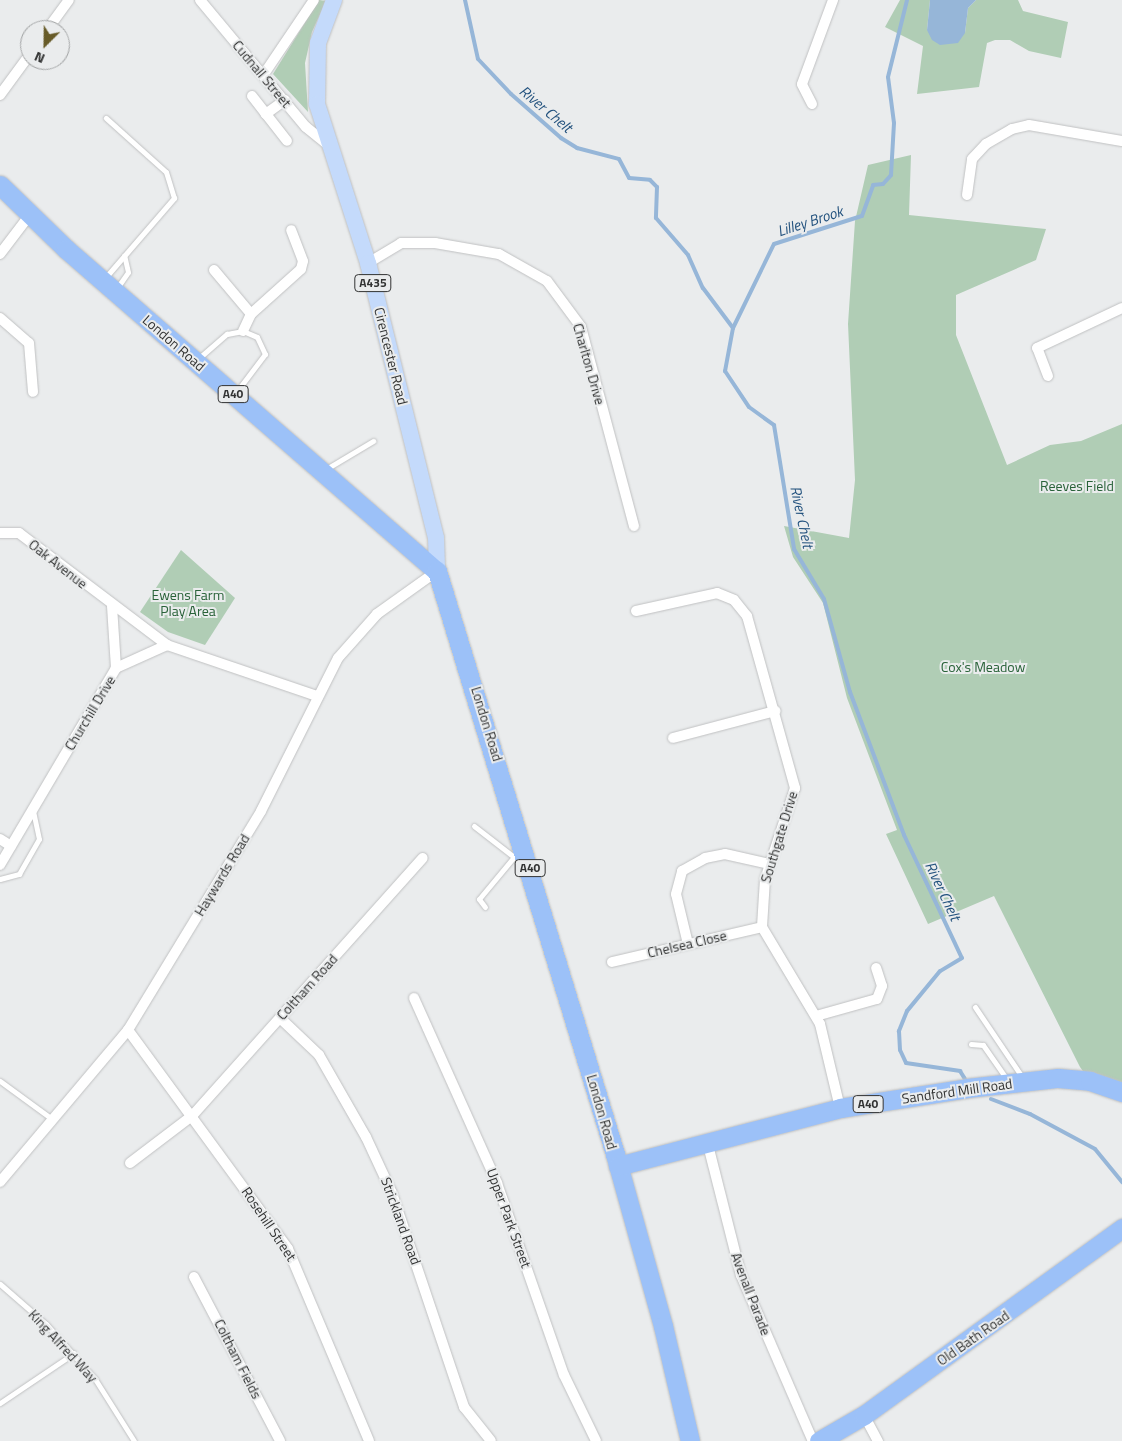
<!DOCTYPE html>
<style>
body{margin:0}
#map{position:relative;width:1122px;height:1441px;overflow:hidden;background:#eaeced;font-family:"Titillium Web",sans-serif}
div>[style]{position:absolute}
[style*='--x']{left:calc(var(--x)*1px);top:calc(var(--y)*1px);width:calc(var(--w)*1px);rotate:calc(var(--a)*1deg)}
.green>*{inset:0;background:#b0cdb5}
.water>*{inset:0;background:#96b6d8}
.stream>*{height:4px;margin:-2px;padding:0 2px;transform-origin:2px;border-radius:2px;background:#96b6d8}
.roads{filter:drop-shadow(0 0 1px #c0c1c2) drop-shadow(0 0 1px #c0c1c2)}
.lane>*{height:5px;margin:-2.5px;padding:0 2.5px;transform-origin:2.5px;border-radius:2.5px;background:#fff}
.street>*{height:10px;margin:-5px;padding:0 5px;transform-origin:5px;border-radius:5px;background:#fff}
.primary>*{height:16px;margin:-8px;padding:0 8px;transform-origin:8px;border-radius:8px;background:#c4dafb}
.highway>*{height:19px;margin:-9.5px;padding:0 9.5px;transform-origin:9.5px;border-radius:9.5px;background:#9cc1f8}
span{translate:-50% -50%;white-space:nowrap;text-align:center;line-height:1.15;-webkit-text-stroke:4px #eaeced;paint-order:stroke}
.shield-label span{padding:1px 4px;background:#eaeced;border:1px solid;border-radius:4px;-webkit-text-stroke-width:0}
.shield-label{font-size:12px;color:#323333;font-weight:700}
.street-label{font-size:14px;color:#323333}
.park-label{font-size:14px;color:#296239}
.water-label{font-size:15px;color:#23527e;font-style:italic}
.north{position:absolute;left:20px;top:20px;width:50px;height:50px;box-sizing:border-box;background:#eaeced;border:1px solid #a0a2a3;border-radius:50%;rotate:203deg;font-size:14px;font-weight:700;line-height:20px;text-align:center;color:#323333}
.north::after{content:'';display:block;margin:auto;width:18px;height:22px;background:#675b28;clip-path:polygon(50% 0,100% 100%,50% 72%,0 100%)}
</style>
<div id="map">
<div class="green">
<div style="clip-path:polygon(319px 0,326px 1px,312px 32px,305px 63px,308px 112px,273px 74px)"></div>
<div style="clip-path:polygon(900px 0,930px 0,927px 30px,965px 33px,968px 8px,976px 0,1018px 0,1023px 11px,1068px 22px,1061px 58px,1029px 51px,1010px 40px,995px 40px,987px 43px,979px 87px,917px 94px,923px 46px,885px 27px)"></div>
<div style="clip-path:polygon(911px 155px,909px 215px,1046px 229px,1036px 260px,956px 295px,956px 335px,1007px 465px,1050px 445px,1081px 441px,1122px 424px,1122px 1092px,1090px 1081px,1080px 1067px,994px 896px,928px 924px,886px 834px,897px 830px,847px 698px,823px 603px,793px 557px,784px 526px,849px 538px,855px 480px,848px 324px,855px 221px,868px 165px)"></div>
<div style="clip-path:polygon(181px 550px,235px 598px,205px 645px,168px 632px,140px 612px)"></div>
</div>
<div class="water">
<div style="clip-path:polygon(930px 0,976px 0,968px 8px,965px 33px,958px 43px,940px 45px,932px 40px,927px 30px)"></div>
</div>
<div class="stream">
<div style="--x:465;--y:0;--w:60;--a:77.6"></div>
<div style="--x:478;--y:59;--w:48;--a:46.7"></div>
<div style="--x:511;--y:94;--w:67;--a:41.3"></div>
<div style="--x:561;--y:138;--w:19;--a:32"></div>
<div style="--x:577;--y:148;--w:43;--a:14.7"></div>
<div style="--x:619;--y:159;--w:21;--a:62"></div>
<div style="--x:629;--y:178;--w:21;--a:5"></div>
<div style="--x:650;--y:180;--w:10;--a:45"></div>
<div style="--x:657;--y:187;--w:31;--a:92"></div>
<div style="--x:656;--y:218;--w:49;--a:49.1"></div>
<div style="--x:688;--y:255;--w:36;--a:66"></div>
<div style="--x:703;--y:288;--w:50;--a:53.1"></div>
<div style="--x:733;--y:328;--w:44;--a:100.5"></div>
<div style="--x:725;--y:371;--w:43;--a:56.3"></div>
<div style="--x:749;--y:407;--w:31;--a:36"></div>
<div style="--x:774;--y:425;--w:126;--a:80.8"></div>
<div style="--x:794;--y:549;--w:58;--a:59"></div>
<div style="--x:824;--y:599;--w:97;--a:74.4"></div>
<div style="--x:850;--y:692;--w:153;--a:69.3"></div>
<div style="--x:904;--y:835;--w:136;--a:64.8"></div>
<div style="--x:962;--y:958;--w:26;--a:149"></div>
<div style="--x:940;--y:971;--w:52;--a:129.5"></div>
<div style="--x:907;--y:1011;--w:22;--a:112"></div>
<div style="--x:899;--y:1031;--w:19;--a:87"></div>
<div style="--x:900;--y:1050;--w:14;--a:65"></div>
<div style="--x:906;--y:1063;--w:55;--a:8.4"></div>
<div style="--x:960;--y:1071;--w:9;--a:58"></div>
<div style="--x:733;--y:328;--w:93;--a:-64"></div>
<div style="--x:774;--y:244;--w:92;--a:-17.7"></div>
<div style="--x:862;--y:216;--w:33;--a:-70"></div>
<div style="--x:873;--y:185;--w:10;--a:-6"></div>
<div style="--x:883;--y:184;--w:12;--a:-48"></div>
<div style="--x:891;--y:175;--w:52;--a:-86.7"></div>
<div style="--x:894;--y:123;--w:46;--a:-97.4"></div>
<div style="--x:888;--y:77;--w:79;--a:-76.1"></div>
<div style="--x:991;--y:1099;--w:42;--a:21"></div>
<div style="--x:1030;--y:1114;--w:74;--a:28.3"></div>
<div style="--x:1095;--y:1149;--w:43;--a:50.7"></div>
</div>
<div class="roads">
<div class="lane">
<div style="--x:105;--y:278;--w:106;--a:-49.2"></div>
<div style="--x:174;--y:198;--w:27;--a:-107"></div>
<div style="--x:166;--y:172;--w:81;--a:-138"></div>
<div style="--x:117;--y:288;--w:19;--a:-55"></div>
<div style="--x:128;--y:272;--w:17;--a:-103"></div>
<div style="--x:199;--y:358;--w:37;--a:-41"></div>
<div style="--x:227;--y:334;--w:16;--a:-11"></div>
<div style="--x:243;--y:331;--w:15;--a:23"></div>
<div style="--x:257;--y:337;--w:19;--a:65"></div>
<div style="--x:265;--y:354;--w:46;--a:127.1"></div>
<div style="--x:326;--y:469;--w:55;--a:-30.8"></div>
<div style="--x:474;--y:826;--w:51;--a:37.8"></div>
<div style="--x:0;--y:879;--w:20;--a:-15"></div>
<div style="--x:19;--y:874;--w:40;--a:-60.3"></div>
<div style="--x:39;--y:839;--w:30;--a:-102"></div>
<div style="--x:485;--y:907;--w:10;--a:-127"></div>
<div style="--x:479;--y:899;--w:61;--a:-50.3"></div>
<div style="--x:975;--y:1007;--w:84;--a:56.1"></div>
<div style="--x:971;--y:1044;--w:12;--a:5"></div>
<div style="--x:983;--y:1045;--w:40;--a:55.1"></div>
<div style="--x:0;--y:1081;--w:64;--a:36.2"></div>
<div style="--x:0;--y:1284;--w:61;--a:41"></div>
<div style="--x:46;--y:1324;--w:74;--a:48.3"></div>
<div style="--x:95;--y:1379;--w:73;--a:57.8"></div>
<div style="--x:0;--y:1403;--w:89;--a:-34"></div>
</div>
<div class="street">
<div style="--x:200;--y:0;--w:165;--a:50.2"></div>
<div style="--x:306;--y:127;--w:27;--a:39"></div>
<div style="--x:47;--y:30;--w:37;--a:-54"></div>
<div style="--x:264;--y:74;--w:89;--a:-56"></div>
<div style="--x:0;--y:95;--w:51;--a:-53.8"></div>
<div style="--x:252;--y:96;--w:23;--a:52"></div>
<div style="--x:285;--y:100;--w:24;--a:144"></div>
<div style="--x:266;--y:114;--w:34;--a:52"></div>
<div style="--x:812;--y:104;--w:22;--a:-117"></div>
<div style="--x:802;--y:84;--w:90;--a:-69.7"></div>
<div style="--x:967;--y:195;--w:36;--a:-82"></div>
<div style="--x:972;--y:159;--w:21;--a:-47"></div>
<div style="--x:986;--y:144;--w:30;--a:-30"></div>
<div style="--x:1012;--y:129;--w:17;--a:-13"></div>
<div style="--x:1029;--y:125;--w:94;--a:9.8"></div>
<div style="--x:0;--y:254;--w:48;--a:-52.7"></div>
<div style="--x:368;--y:263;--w:39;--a:-31"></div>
<div style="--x:401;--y:243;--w:34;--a:0"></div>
<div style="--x:435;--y:243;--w:65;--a:9.8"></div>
<div style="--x:499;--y:254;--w:55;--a:29.4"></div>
<div style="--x:547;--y:281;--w:57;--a:53.5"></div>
<div style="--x:581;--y:327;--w:206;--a:75.1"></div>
<div style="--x:214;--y:270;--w:57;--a:49.9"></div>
<div style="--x:0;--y:318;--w:38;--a:41"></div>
<div style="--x:29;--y:343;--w:49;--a:85.3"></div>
<div style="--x:243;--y:331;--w:19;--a:-65"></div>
<div style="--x:251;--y:314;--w:67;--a:-42"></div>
<div style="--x:301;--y:269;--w:8;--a:-76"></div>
<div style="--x:303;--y:261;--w:33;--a:-111"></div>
<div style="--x:1048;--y:376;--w:30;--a:-111"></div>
<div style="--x:1037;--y:348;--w:94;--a:-25.2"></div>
<div style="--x:0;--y:533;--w:19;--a:0"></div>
<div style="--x:19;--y:533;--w:186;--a:37.1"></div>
<div style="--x:167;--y:645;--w:158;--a:18.8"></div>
<div style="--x:112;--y:606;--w:62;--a:86.3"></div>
<div style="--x:636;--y:611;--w:83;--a:-12.5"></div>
<div style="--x:717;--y:593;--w:18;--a:22"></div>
<div style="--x:734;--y:600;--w:21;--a:51"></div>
<div style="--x:747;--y:616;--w:179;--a:74.4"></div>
<div style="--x:795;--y:788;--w:96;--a:108.2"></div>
<div style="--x:765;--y:879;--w:48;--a:93.6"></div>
<div style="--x:762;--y:927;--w:113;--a:59.1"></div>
<div style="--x:820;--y:1024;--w:86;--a:76.6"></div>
<div style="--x:673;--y:738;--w:106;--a:-14.8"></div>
<div style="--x:0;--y:839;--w:13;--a:32"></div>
<div style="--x:0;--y:865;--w:229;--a:-59.5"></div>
<div style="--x:116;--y:668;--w:56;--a:-24.3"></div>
<div style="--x:688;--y:944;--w:51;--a:-103.5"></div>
<div style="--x:676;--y:894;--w:24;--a:-75"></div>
<div style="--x:682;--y:871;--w:26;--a:-29"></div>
<div style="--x:705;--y:858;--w:20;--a:-11"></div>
<div style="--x:725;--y:854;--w:45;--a:12.8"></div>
<div style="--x:612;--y:962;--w:154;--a:-13.1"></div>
<div style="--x:414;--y:998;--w:203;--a:65.8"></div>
<div style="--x:497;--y:1183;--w:203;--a:70.8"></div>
<div style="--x:564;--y:1375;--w:73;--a:64.1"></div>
<div style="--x:816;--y:1016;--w:63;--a:-15.6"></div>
<div style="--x:877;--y:999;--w:14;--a:-69"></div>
<div style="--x:882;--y:986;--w:19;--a:-108"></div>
<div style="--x:280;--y:1018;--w:54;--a:43.5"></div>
<div style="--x:319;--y:1055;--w:95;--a:60.2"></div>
<div style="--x:366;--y:1137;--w:62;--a:65.1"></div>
<div style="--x:392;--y:1193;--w:226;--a:71.4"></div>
<div style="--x:464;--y:1407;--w:43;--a:51.5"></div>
<div style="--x:128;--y:1030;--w:271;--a:53.8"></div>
<div style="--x:288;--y:1249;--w:208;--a:67.1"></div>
<div style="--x:707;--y:1141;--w:138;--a:75.8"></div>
<div style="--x:741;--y:1275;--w:181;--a:66.6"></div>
<div style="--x:130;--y:1163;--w:78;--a:-37.2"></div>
<div style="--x:192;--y:1116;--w:346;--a:-48.2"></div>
<div style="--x:0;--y:1182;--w:199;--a:-49.9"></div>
<div style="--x:128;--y:1030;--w:256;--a:-58.7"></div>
<div style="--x:261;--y:811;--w:171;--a:-63.3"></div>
<div style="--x:338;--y:658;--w:59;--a:-48.4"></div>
<div style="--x:377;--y:614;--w:74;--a:-35.6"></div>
<div style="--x:194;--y:1277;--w:185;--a:62.3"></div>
<div style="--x:864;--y:1415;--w:30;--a:62"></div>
</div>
<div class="primary">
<div style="--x:334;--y:0;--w:46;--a:110.4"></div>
<div style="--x:318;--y:43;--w:61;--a:90.9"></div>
<div style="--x:317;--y:104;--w:167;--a:72.2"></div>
<div style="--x:368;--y:263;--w:283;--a:76.1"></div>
<div style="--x:436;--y:538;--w:33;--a:88"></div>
</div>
<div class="highway">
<div style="--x:0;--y:185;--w:92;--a:44.1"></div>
<div style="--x:66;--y:249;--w:491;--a:41"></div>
<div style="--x:437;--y:571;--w:610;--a:73.02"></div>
<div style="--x:615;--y:1154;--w:179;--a:74.4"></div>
<div style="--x:663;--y:1326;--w:118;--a:76.8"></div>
<div style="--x:618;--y:1166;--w:229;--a:-14.6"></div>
<div style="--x:840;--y:1108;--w:129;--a:-8.9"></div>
<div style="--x:967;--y:1088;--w:92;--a:-6.3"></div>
<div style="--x:1058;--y:1078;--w:32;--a:5"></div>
<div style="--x:1090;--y:1081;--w:34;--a:19"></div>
<div style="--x:819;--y:1441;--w:52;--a:-30"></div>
<div style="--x:864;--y:1415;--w:319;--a:-35.9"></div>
</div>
</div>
<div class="shield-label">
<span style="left:373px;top:283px">A435</span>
<span style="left:233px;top:394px">A40</span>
<span style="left:530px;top:868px">A40</span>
<span style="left:868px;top:1104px">A40</span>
</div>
<div class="street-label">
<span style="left:262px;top:74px;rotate:50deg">Cudnall Street</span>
<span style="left:174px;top:343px;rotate:41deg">London Road</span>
<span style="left:391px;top:356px;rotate:76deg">Cirencester Road</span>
<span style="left:589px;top:364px;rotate:74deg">Charlton Drive</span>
<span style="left:58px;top:564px;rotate:38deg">Oak Avenue</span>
<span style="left:90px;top:713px;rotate:-59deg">Churchill Drive</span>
<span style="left:487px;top:724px;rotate:73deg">London Road</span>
<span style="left:779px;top:837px;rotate:-73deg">Southgate Drive</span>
<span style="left:222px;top:875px;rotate:-59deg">Haywards Road</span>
<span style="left:687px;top:944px;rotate:-13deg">Chelsea Close</span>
<span style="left:307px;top:987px;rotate:-48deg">Coltham Road</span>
<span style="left:957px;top:1091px;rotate:-8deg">Sandford Mill Road</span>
<span style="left:602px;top:1112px;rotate:74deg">London Road</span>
<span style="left:509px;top:1218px;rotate:70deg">Upper Park Street</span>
<span style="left:401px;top:1221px;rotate:70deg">Strickland Road</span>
<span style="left:269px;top:1224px;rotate:56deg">Rosehill Street</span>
<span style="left:751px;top:1294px;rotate:69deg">Avenall Parade</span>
<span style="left:973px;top:1338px;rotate:-35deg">Old Bath Road</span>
<span style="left:63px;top:1346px;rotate:47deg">King Alfred Way</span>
<span style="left:238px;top:1359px;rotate:63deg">Coltham Fields</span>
</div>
<div class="park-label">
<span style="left:1077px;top:486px">Reeves Field</span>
<span style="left:188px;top:603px">Ewens Farm<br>Play Area</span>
<span style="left:983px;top:667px">Cox's Meadow</span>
</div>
<div class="water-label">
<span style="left:546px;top:109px;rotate:40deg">River Chelt</span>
<span style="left:810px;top:221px;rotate:-18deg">Lilley Brook</span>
<span style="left:802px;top:517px;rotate:78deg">River Chelt</span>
<span style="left:943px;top:891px;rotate:65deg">River Chelt</span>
</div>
<div class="north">N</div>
</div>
